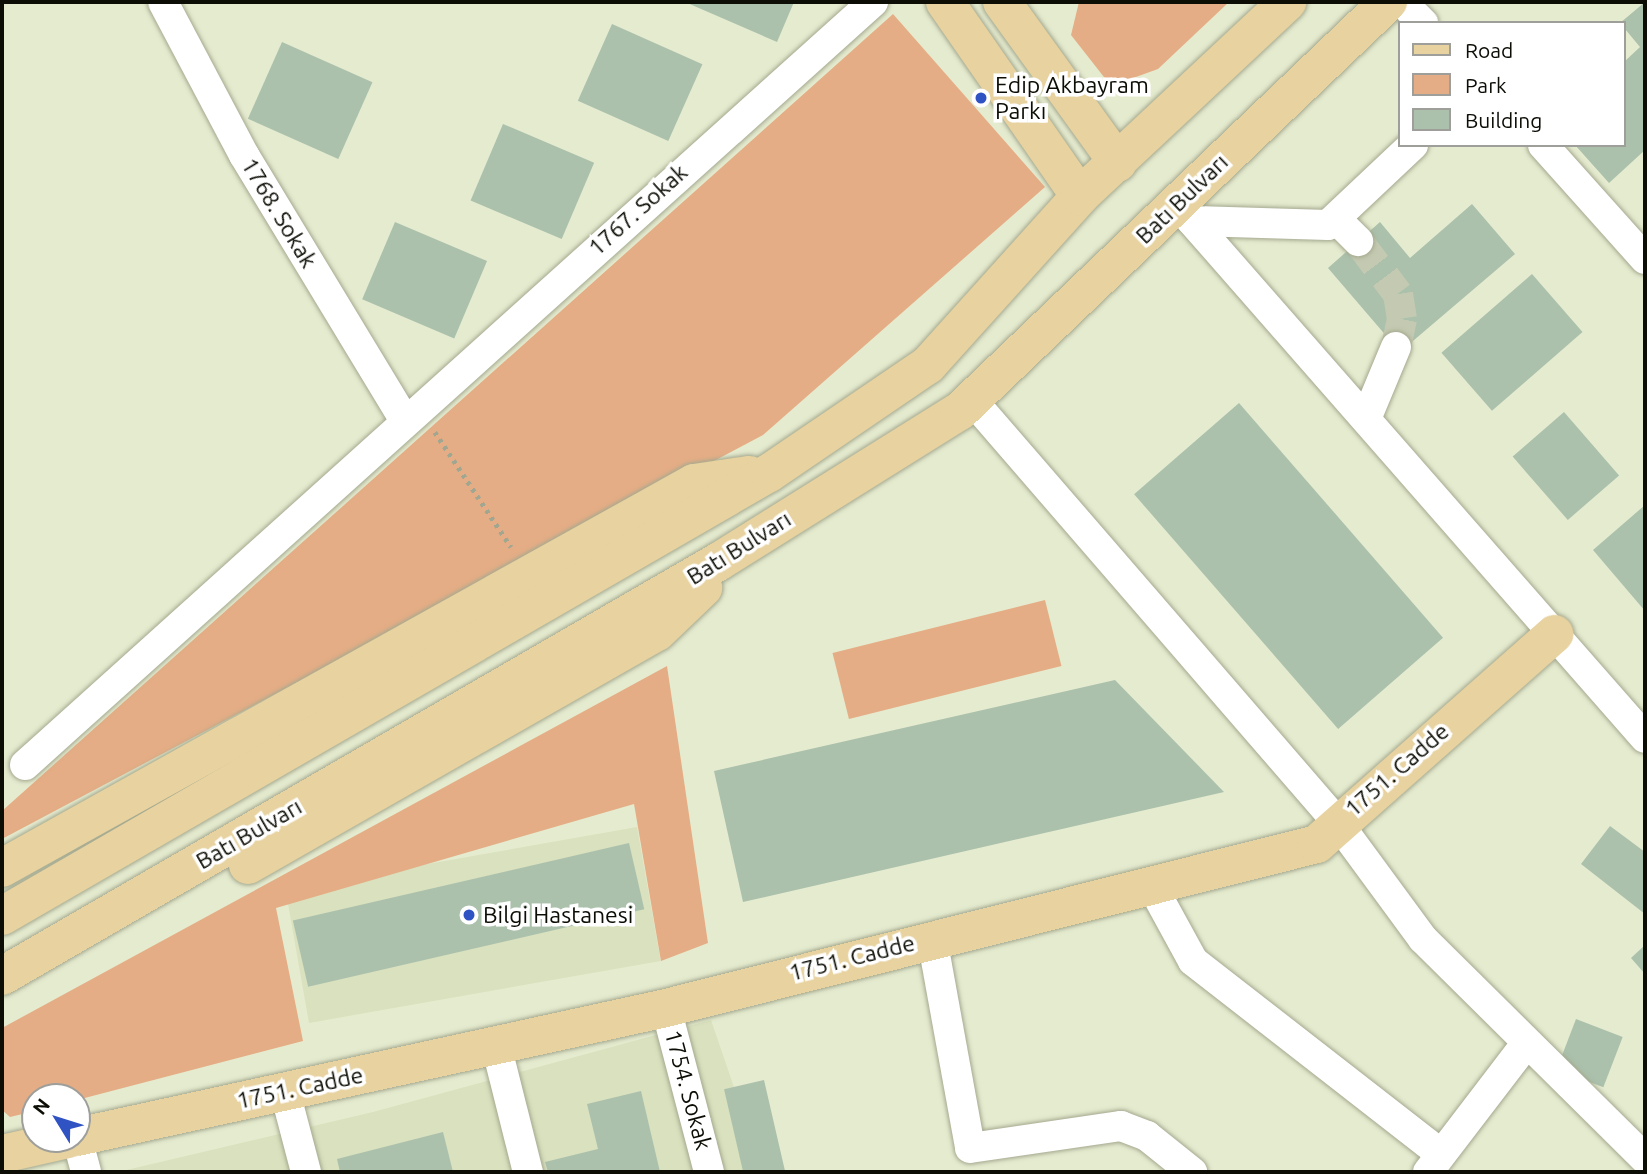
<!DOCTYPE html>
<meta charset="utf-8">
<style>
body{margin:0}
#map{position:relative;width:1647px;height:1174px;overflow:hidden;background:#e5ebcf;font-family:Ubuntu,sans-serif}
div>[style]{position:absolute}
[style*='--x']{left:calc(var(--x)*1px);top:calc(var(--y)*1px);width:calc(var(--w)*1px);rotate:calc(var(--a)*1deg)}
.built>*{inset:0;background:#d9e1be;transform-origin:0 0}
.green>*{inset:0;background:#e5ad85;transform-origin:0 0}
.building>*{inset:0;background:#abc1ac;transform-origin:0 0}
.minor-tunnel>*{height:30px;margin-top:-15px;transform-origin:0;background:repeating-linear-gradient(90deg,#c4cab1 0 30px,transparent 0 45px)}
.path>*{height:4.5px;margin-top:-2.25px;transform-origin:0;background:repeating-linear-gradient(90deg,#a1a690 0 3.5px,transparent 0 8.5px)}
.roads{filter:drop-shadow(0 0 2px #a4a98f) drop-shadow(0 0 2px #a4a98f)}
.minor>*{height:30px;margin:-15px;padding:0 15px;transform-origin:15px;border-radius:15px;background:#fff}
.major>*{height:38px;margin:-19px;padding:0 19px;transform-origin:19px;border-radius:19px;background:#e7d2a0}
.dots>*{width:19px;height:19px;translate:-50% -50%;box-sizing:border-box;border:4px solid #fff;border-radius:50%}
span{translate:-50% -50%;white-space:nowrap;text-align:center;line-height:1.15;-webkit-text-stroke:7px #fff;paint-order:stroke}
.poi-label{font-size:23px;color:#0c0d05}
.left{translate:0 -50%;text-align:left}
.street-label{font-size:23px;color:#0c0d05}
.frame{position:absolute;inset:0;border:4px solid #0c0d05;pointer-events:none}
.legend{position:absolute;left:1398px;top:21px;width:228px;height:126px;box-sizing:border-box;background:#fff;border:2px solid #9e9e9b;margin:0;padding:9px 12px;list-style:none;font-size:21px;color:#0c0d05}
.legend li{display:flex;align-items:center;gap:14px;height:35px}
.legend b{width:35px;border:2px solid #9e9e9b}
.north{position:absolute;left:21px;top:1083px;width:70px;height:70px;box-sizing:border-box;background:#fff;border:2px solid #9e9e9b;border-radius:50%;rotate:308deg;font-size:19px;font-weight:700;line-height:28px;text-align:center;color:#0c0d05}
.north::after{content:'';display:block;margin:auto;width:24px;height:32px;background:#3053c3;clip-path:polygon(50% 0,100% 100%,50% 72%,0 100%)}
</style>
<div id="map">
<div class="built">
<div style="left:637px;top:827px;width:136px;height:357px;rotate:80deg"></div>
<div style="clip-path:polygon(711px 1020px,763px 1172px,118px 1172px,373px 1112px)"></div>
</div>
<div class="green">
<div style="clip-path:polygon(1079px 2px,1229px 2px,1158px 69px,1111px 86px,1071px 35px)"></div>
<div style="clip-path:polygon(893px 14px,1045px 187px,763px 435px,2px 839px,2px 811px)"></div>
<div style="left:1045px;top:600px;width:68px;height:219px;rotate:76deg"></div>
<div style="clip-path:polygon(667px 666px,708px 943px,661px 961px,634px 804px,276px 908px,303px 1041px,77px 1100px,35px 1097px,35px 1111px,10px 1117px,2px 1110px,2px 1028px)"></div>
</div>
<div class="building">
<div style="clip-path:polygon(685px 2px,794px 2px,777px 42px)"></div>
<div style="clip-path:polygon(1645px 2px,1645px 150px,1609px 183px,1575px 145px,1624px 145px,1624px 62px,1640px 47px,1620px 23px)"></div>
<div style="left:612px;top:24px;width:99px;height:84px;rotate:24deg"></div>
<div style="left:282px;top:42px;width:99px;height:84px;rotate:24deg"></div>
<div style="left:503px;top:124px;width:99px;height:83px;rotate:23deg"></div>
<div style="clip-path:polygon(1472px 204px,1515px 254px,1400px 352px,1328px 268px,1380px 222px,1410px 258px)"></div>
<div style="left:395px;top:222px;width:100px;height:84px;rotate:23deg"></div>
<div style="left:1532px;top:274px;width:77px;height:120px;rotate:49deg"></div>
<div style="left:1239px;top:403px;width:311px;height:139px;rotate:49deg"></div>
<div style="left:1564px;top:412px;width:84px;height:68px;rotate:49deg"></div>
<div style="clip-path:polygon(1645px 505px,1645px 611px,1593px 550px)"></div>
<div style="clip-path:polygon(1115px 680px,1224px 792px,743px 902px,714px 771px)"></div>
<div style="clip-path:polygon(1610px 826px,1645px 852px,1645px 914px,1581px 864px)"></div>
<div style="left:629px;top:843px;width:68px;height:345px;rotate:77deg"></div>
<div style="clip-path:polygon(1645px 945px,1645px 974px,1631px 958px)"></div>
<div style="left:1576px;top:1019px;width:50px;height:54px;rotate:21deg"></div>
<div style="left:764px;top:1080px;width:95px;height:41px;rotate:77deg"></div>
<div style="clip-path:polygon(641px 1091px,660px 1172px,548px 1172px,545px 1162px,598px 1149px,587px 1104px)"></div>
<div style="clip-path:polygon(443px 1132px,453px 1172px,340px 1172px,337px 1159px)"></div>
</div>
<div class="minor-tunnel">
<div style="--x:1358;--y:241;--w:66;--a:53"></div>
<div style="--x:1398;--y:294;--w:25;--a:81"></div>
<div style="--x:1402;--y:319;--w:29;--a:102"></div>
</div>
<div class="path">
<div style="--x:435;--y:432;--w:138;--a:56.5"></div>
</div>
<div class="roads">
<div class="minor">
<div style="--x:163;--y:2;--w:173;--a:62.1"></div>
<div style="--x:244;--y:155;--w:309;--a:58.8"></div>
<div style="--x:1402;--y:2;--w:30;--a:45"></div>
<div style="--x:1543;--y:145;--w:153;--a:48.2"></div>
<div style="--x:1177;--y:204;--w:710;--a:48.77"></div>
<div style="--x:1337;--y:220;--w:30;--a:45"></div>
<div style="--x:1192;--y:221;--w:136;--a:1.7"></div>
<div style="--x:1328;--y:225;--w:117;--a:-43.3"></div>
<div style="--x:972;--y:400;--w:558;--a:49.14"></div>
<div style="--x:1337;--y:822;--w:145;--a:53.7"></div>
<div style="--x:1423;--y:939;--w:313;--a:44.7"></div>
<div style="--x:1366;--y:419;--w:78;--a:-67.4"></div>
<div style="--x:25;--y:765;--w:1141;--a:-41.98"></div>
<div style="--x:1152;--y:886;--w:85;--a:61.3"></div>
<div style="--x:1193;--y:961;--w:314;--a:37.9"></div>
<div style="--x:932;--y:938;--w:213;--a:79.7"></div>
<div style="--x:970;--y:1148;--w:153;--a:-8.3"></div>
<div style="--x:1121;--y:1126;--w:28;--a:21"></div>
<div style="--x:1147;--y:1136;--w:58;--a:38.7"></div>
<div style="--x:666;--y:1008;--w:170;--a:75.3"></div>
<div style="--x:496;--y:1045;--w:131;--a:75.9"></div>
<div style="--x:285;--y:1092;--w:83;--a:75.3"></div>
<div style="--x:77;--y:1138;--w:35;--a:75"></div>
<div style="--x:1428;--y:1172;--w:160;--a:-52.6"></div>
</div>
<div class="major">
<div style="--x:945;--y:2;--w:236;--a:55.2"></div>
<div style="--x:1002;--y:2;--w:198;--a:54.2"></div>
<div style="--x:248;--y:865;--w:471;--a:-29.7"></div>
<div style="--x:657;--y:632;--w:64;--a:-43.7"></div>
<div style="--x:2;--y:868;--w:792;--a:-29.09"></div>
<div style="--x:694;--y:483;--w:56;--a:-8.3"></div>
<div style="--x:2;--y:916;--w:886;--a:-30.01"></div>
<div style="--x:769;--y:473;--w:192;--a:-34.2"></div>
<div style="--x:928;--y:365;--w:227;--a:-48"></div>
<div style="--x:1080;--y:196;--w:284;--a:-43.1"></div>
<div style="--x:2;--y:976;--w:827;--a:-30.04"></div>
<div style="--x:718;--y:562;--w:285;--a:-32"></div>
<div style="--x:960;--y:411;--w:592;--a:-43.7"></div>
<div style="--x:77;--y:1137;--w:603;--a:-12.35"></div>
<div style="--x:666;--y:1008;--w:671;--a:-14.14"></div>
<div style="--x:1317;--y:844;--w:317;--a:-41.5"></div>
<div style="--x:2;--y:1154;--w:68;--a:-12.8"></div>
</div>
</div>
<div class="dots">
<div style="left:981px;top:98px;background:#3053c3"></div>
<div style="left:469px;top:915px;background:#3053c3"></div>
</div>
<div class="poi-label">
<span class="left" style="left:995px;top:98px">Edip Akbayram<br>Parkı</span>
<span class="left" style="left:483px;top:915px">Bilgi Hastanesi</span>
</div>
<div class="street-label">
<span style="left:1182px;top:199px;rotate:-44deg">Batı Bulvarı</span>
<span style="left:638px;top:210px;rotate:-42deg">1767. Sokak</span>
<span style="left:279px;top:213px;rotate:59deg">1768. Sokak</span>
<span style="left:739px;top:548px;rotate:-32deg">Batı Bulvarı</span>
<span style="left:1397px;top:770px;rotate:-41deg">1751. Cadde</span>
<span style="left:249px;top:834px;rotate:-30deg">Batı Bulvarı</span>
<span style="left:852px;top:958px;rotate:-14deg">1751. Cadde</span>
<span style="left:300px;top:1088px;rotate:-12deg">1751. Cadde</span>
<span style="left:688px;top:1090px;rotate:75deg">1754. Sokak</span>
</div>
<div class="frame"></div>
<ul class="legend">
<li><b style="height:9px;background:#e7d2a0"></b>Road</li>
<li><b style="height:19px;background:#e5ad85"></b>Park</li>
<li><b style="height:19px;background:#abc1ac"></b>Building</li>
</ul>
<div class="north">N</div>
</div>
